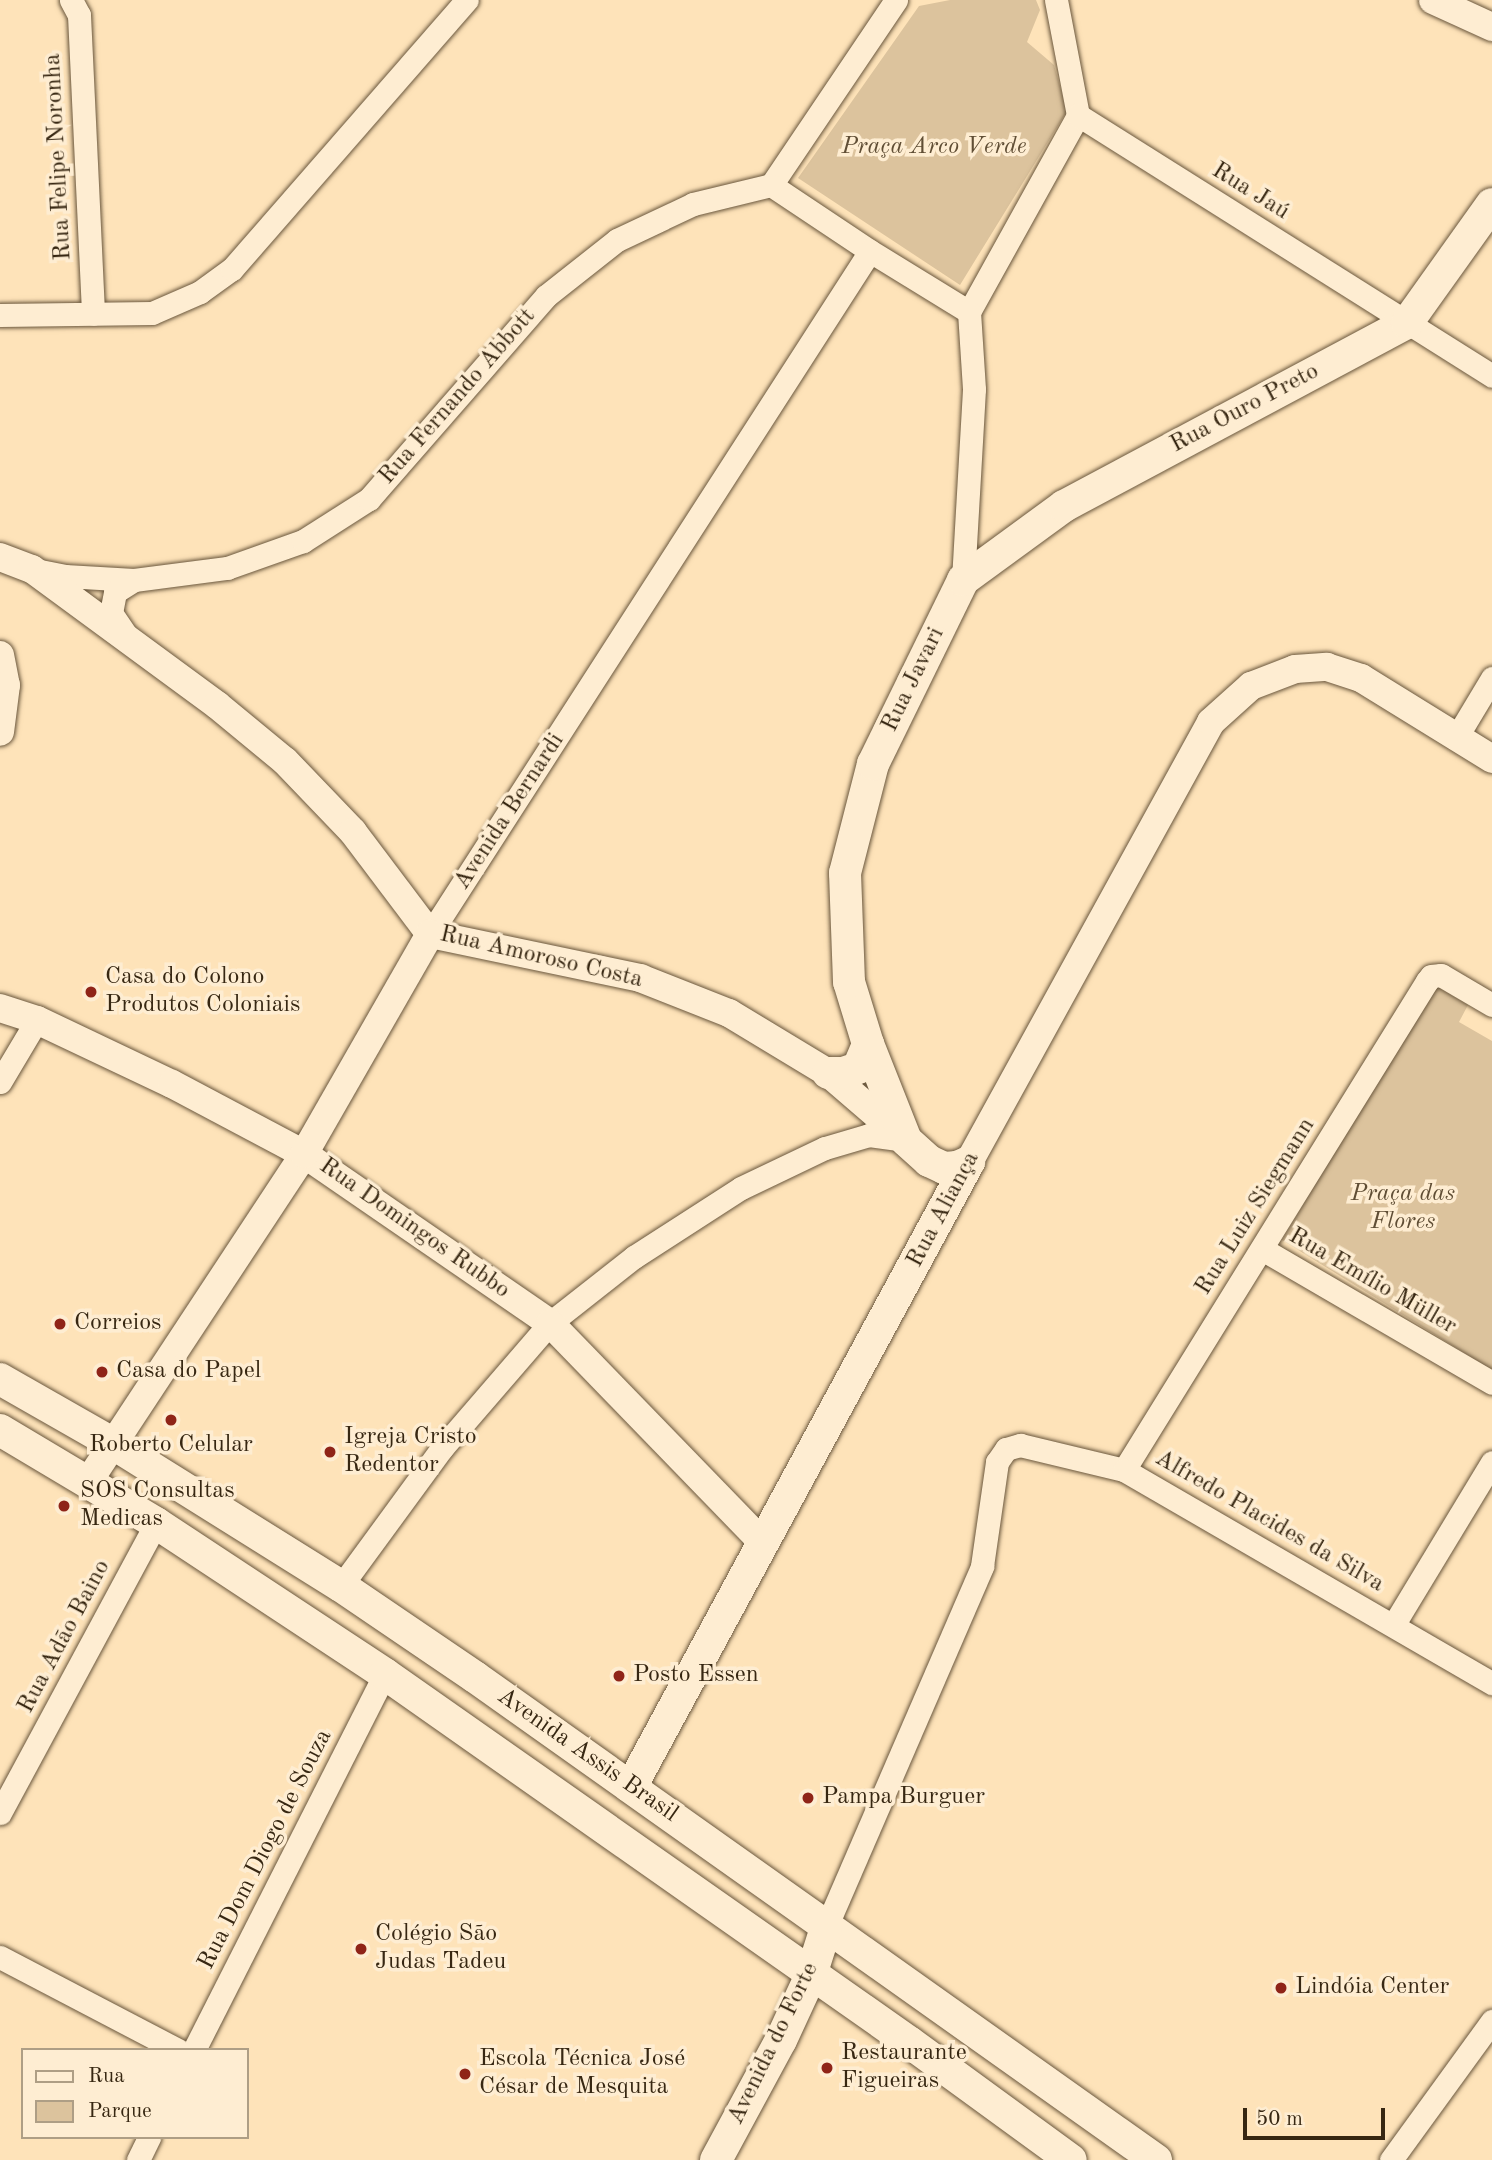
<!DOCTYPE html>
<meta charset="utf-8">
<style>
body{margin:0}
#map{position:relative;width:1492px;height:2160px;overflow:hidden;background:#fee3b9;font-family:"Old Standard TT",serif}
div>[style]{position:absolute}
[style*='--x']{left:calc(var(--x)*1px);top:calc(var(--y)*1px);width:calc(var(--w)*1px);rotate:calc(var(--a)*1deg)}
.green>*{inset:0;background:#dcc39d}
.roads{filter:drop-shadow(0 0 2px #69563c) drop-shadow(0 0 2px #69563c)}
.minor>*{height:23px;margin:-11.5px;padding:0 11.5px;transform-origin:11.5px;border-radius:11.5px;background:#feedd2}
.tertiary>*{height:28px;margin:-14px;padding:0 14px;transform-origin:14px;border-radius:14px;background:#feedd2}
.secondary>*{height:32px;margin:-16px;padding:0 16px;transform-origin:16px;border-radius:16px;background:#feedd2}
.dots>*{width:19px;height:19px;translate:-50% -50%;box-sizing:border-box;border:4px solid #feedd2;border-radius:50%}
span{translate:-50% -50%;white-space:nowrap;text-align:center;line-height:1.15;-webkit-text-stroke:7px #feedd2;paint-order:stroke}
.park-label{font-size:24px;color:#604e35;font-style:italic}
.street-label{font-size:24px;color:#372712}
.poi-label{font-size:24px;color:#372712}
.left{translate:0 -50%;text-align:left}
.legend{position:absolute;left:21px;top:2048px;width:228px;height:91px;box-sizing:border-box;background:#feedd2;border:2px solid #ae9e85;margin:0;padding:9px 12px;list-style:none;font-size:21px;color:#372712}
.legend li{display:flex;align-items:center;gap:14px;height:35px}
.legend b{width:35px;border:2px solid #ae9e85}
.scale{position:absolute;left:1243px;top:2108px;width:142px;height:32px;box-sizing:border-box;border:4px solid #372712;border-top:0;padding-left:9px;font-size:21px;line-height:24px;white-space:nowrap;color:#372712;-webkit-text-stroke:5px #feedd2;paint-order:stroke}
</style>
<div id="map">
<div class="green">
<div style="clip-path:polygon(950px 0,1036px 0,1040px 10px,1027px 42px,1054px 65px,1067px 111px,960px 285px,798px 178px,919px 6px)"></div>
<div style="clip-path:polygon(1434px 985px,1468px 1005px,1459px 1022px,1492px 1041px,1492px 1370px,1282px 1240px)"></div>
</div>
<div class="roads">
<div class="minor">
<div style="--x:71;--y:0;--w:17;--a:62"></div>
<div style="--x:79;--y:15;--w:299;--a:87.3"></div>
<div style="--x:896;--y:0;--w:223;--a:124"></div>
<div style="--x:771;--y:185;--w:119;--a:33.7"></div>
<div style="--x:870;--y:251;--w:116;--a:31.6"></div>
<div style="--x:969;--y:312;--w:225;--a:-61"></div>
<div style="--x:1056;--y:0;--w:117;--a:79.2"></div>
<div style="--x:1078;--y:115;--w:489;--a:32.2"></div>
<div style="--x:0;--y:315;--w:152;--a:-0.8"></div>
<div style="--x:152;--y:313;--w:52;--a:-23.6"></div>
<div style="--x:200;--y:292;--w:39;--a:-36"></div>
<div style="--x:232;--y:269;--w:357;--a:-48.9"></div>
<div style="--x:35;--y:570;--w:31;--a:11"></div>
<div style="--x:65;--y:576;--w:69;--a:3.3"></div>
<div style="--x:134;--y:580;--w:94;--a:-7.4"></div>
<div style="--x:227;--y:568;--w:81;--a:-19.6"></div>
<div style="--x:303;--y:541;--w:78;--a:-32.5"></div>
<div style="--x:369;--y:499;--w:269;--a:-48.9"></div>
<div style="--x:546;--y:296;--w:90;--a:-38.3"></div>
<div style="--x:617;--y:240;--w:84;--a:-25.3"></div>
<div style="--x:693;--y:204;--w:80;--a:-13.7"></div>
<div style="--x:963;--y:580;--w:191;--a:-86.7"></div>
<div style="--x:974;--y:389;--w:77;--a:-93.7"></div>
<div style="--x:126;--y:635;--w:27;--a:-124"></div>
<div style="--x:111;--y:613;--w:21;--a:-79"></div>
<div style="--x:115;--y:592;--w:22;--a:-32"></div>
<div style="--x:1456;--y:738;--w:70;--a:-59"></div>
<div style="--x:430;--y:934;--w:812;--a:-57.21"></div>
<div style="--x:0;--y:1082;--w:72;--a:-59.2"></div>
<div style="--x:1262;--y:1249;--w:266;--a:30.2"></div>
<div style="--x:1124;--y:1470;--w:575;--a:-58.22"></div>
<div style="--x:1427;--y:981;--w:6;--a:-51"></div>
<div style="--x:1431;--y:976;--w:10;--a:-6"></div>
<div style="--x:1441;--y:975;--w:59;--a:30.5"></div>
<div style="--x:341;--y:1586;--w:171;--a:-53.8"></div>
<div style="--x:442;--y:1448;--w:165;--a:-49.2"></div>
<div style="--x:550;--y:1323;--w:107;--a:-38.2"></div>
<div style="--x:634;--y:1257;--w:127;--a:-32.8"></div>
<div style="--x:741;--y:1188;--w:93;--a:-25.5"></div>
<div style="--x:825;--y:1148;--w:46;--a:-16.5"></div>
<div style="--x:869;--y:1135;--w:37;--a:8"></div>
<div style="--x:1394;--y:1624;--w:189;--a:-58.8"></div>
<div style="--x:0;--y:1813;--w:329;--a:-61.7"></div>
<div style="--x:827;--y:1925;--w:391;--a:-66.6"></div>
<div style="--x:982;--y:1566;--w:105;--a:-81.8"></div>
<div style="--x:997;--y:1462;--w:16;--a:-55"></div>
<div style="--x:1006;--y:1449;--w:15;--a:-16"></div>
<div style="--x:1020;--y:1445;--w:107;--a:13.5"></div>
<div style="--x:1124;--y:1470;--w:425;--a:30.1"></div>
<div style="--x:0;--y:1957;--w:201;--a:27.6"></div>
<div style="--x:194;--y:2050;--w:422;--a:-63.1"></div>
<div style="--x:138;--y:2160;--w:25;--a:-64"></div>
<div style="--x:1391;--y:2160;--w:172;--a:-54"></div>
</div>
<div class="tertiary">
<div style="--x:1433;--y:0;--w:65;--a:24.6"></div>
<div style="--x:0;--y:557;--w:34;--a:21"></div>
<div style="--x:32;--y:569;--w:230;--a:36.3"></div>
<div style="--x:217;--y:705;--w:88;--a:39.5"></div>
<div style="--x:285;--y:761;--w:98;--a:46.2"></div>
<div style="--x:353;--y:832;--w:128;--a:53"></div>
<div style="--x:430;--y:934;--w:215;--a:11.8"></div>
<div style="--x:640;--y:978;--w:96;--a:21.5"></div>
<div style="--x:729;--y:1013;--w:116;--a:31.2"></div>
<div style="--x:828;--y:1073;--w:103;--a:40.7"></div>
<div style="--x:0;--y:655;--w:31;--a:79"></div>
<div style="--x:6;--y:685;--w:47;--a:97.3"></div>
<div style="--x:0;--y:1008;--w:39;--a:18"></div>
<div style="--x:37;--y:1020;--w:149;--a:25.4"></div>
<div style="--x:172;--y:1084;--w:149;--a:27.9"></div>
<div style="--x:304;--y:1154;--w:298;--a:34.5"></div>
<div style="--x:550;--y:1323;--w:306;--a:45.9"></div>
<div style="--x:969;--y:1162;--w:502;--a:-61.19"></div>
<div style="--x:1211;--y:722;--w:54;--a:-42"></div>
<div style="--x:1251;--y:686;--w:47;--a:-21.1"></div>
<div style="--x:1295;--y:669;--w:32;--a:-4"></div>
<div style="--x:1327;--y:667;--w:36;--a:18"></div>
<div style="--x:1361;--y:678;--w:154;--a:31.7"></div>
<div style="--x:88;--y:1482;--w:393;--a:-56.6"></div>
<div style="--x:304;--y:1154;--w:254;--a:-60.2"></div>
</div>
<div class="secondary">
<div style="--x:828;--y:1073;--w:15;--a:0"></div>
<div style="--x:843;--y:1073;--w:16;--a:-18"></div>
<div style="--x:858;--y:1068;--w:26;--a:-67"></div>
<div style="--x:969;--y:1162;--w:13;--a:157"></div>
<div style="--x:957;--y:1167;--w:13;--a:176"></div>
<div style="--x:944;--y:1168;--w:17;--a:-155"></div>
<div style="--x:929;--y:1161;--w:31;--a:-138"></div>
<div style="--x:906;--y:1140;--w:103;--a:-111.6"></div>
<div style="--x:868;--y:1044;--w:65;--a:-107"></div>
<div style="--x:849;--y:982;--w:109;--a:-92.1"></div>
<div style="--x:845;--y:873;--w:113;--a:-75.6"></div>
<div style="--x:873;--y:764;--w:205;--a:-63.9"></div>
<div style="--x:963;--y:580;--w:125;--a:-36.2"></div>
<div style="--x:1064;--y:506;--w:389;--a:-28.1"></div>
<div style="--x:1407;--y:323;--w:146;--a:-54.5"></div>
<div style="--x:0;--y:1379;--w:129;--a:29.7"></div>
<div style="--x:112;--y:1443;--w:270;--a:32"></div>
<div style="--x:341;--y:1586;--w:162;--a:34.2"></div>
<div style="--x:475;--y:1677;--w:835;--a:35.35"></div>
<div style="--x:0;--y:1430;--w:182;--a:30.8"></div>
<div style="--x:156;--y:1523;--w:274;--a:33.4"></div>
<div style="--x:385;--y:1674;--w:640;--a:35.08"></div>
<div style="--x:909;--y:2042;--w:200;--a:36.1"></div>
<div style="--x:631;--y:1787;--w:711;--a:-61.6"></div>
<div style="--x:716;--y:2160;--w:136;--a:-61.6"></div>
<div style="--x:781;--y:2040;--w:72;--a:-65.2"></div>
<div style="--x:811;--y:1975;--w:52;--a:-72.3"></div>
</div>
</div>
<div class="dots">
<div style="left:91px;top:992px;background:#8f2418"></div>
<div style="left:60px;top:1324px;background:#8f2418"></div>
<div style="left:102px;top:1372px;background:#8f2418"></div>
<div style="left:171px;top:1420px;background:#8f2418"></div>
<div style="left:330px;top:1452px;background:#8f2418"></div>
<div style="left:64px;top:1506px;background:#8f2418"></div>
<div style="left:619px;top:1676px;background:#8f2418"></div>
<div style="left:808px;top:1798px;background:#8f2418"></div>
<div style="left:361px;top:1949px;background:#8f2418"></div>
<div style="left:1281px;top:1988px;background:#8f2418"></div>
<div style="left:827px;top:2068px;background:#8f2418"></div>
<div style="left:465px;top:2074px;background:#8f2418"></div>
</div>
<div class="park-label">
<span style="left:934px;top:148px">Praça Arco Verde</span>
<span style="left:1403px;top:1209px">Praça das<br>Flores</span>
</div>
<div class="street-label">
<span style="left:59px;top:157px;rotate:-93deg">Rua Felipe Noronha</span>
<span style="left:1250px;top:192px;rotate:32deg">Rua Jaú</span>
<span style="left:458px;top:397px;rotate:-49deg">Rua Fernando Abbott</span>
<span style="left:1245px;top:409px;rotate:-28deg">Rua Ouro Preto</span>
<span style="left:914px;top:680px;rotate:-64deg">Rua Javari</span>
<span style="left:510px;top:812px;rotate:-57deg">Avenida Bernardi</span>
<span style="left:541px;top:958px;rotate:13deg">Rua Amoroso Costa</span>
<span style="left:1256px;top:1207px;rotate:-58deg">Rua Luiz Siegmann</span>
<span style="left:944px;top:1210px;rotate:-62deg">Rua Aliança</span>
<span style="left:414px;top:1229px;rotate:35deg">Rua Domingos Rubbo</span>
<span style="left:1372px;top:1282px;rotate:30deg">Rua Emílio Müller</span>
<span style="left:1269px;top:1522px;rotate:30deg">Alfredo Placides da Silva</span>
<span style="left:65px;top:1637px;rotate:-62deg">Rua Adão Baino</span>
<span style="left:587px;top:1756px;rotate:35deg">Avenida Assis Brasil</span>
<span style="left:266px;top:1850px;rotate:-63deg">Rua Dom Diogo de Souza</span>
<span style="left:774px;top:2044px;rotate:-64deg">Avenida do Forte</span>
</div>
<div class="poi-label">
<span class="left" style="left:105px;top:992px">Casa do Colono<br>Produtos Coloniais</span>
<span class="left" style="left:74px;top:1324px">Correios</span>
<span class="left" style="left:116px;top:1372px">Casa do Papel</span>
<span class="left" style="left:344px;top:1452px">Igreja Cristo<br>Redentor</span>
<span style="left:171px;top:1446px">Roberto Celular</span>
<span class="left" style="left:80px;top:1506px">SOS Consultas<br>Medicas</span>
<span class="left" style="left:633px;top:1676px">Posto Essen</span>
<span class="left" style="left:822px;top:1798px">Pampa Burguer</span>
<span class="left" style="left:375px;top:1949px">Colégio São<br>Judas Tadeu</span>
<span class="left" style="left:1295px;top:1988px">Lindóia Center</span>
<span class="left" style="left:841px;top:2068px">Restaurante<br>Figueiras</span>
<span class="left" style="left:479px;top:2074px">Escola Técnica José<br>César de Mesquita</span>
</div>
<ul class="legend">
<li><b style="height:9px;background:#feedd2"></b>Rua</li>
<li><b style="height:19px;background:#dcc39d"></b>Parque</li>
</ul>
<div class="scale">50 m</div>
</div>
